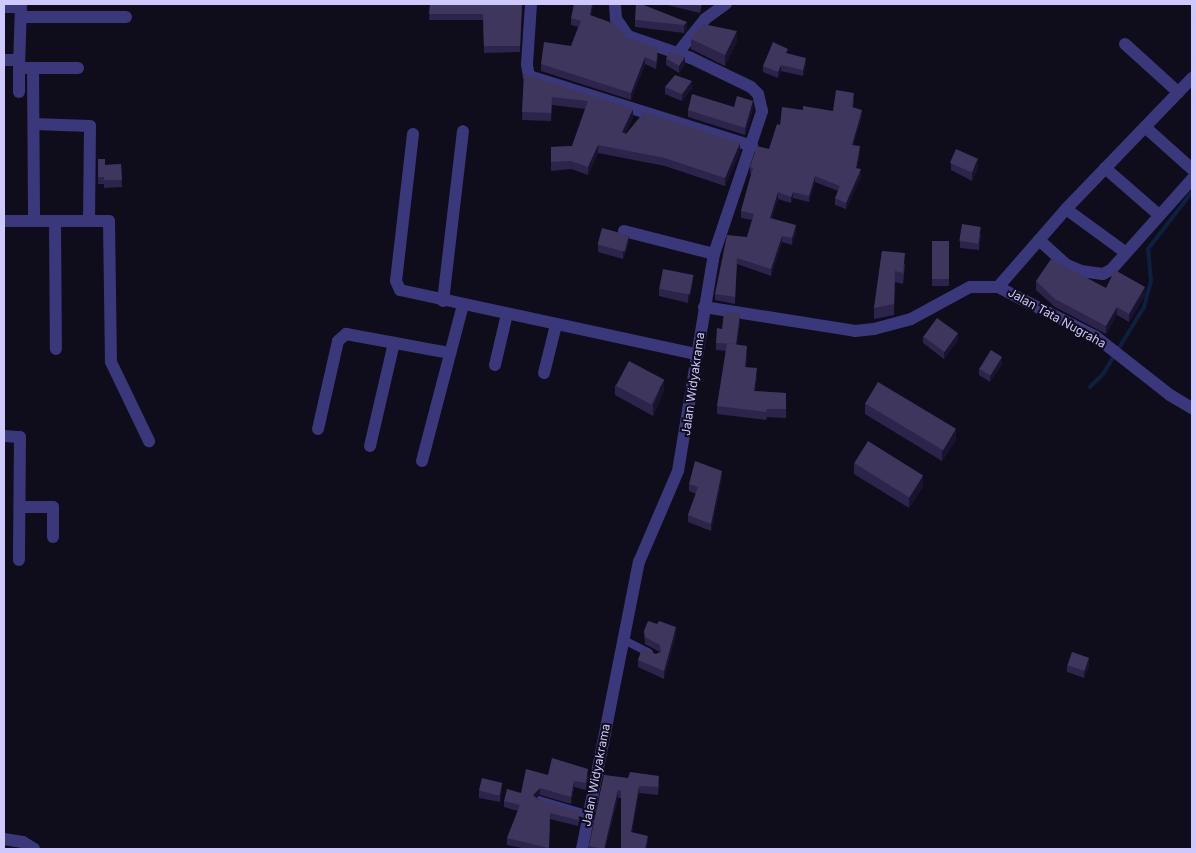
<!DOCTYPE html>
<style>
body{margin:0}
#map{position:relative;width:1196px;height:853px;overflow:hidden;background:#0f0c1c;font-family:Inter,sans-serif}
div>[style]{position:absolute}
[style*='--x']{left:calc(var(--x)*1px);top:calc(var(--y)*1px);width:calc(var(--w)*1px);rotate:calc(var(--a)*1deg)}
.stream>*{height:4px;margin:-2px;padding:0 2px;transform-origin:2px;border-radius:2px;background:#0d203f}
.lane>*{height:8px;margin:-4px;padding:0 4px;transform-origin:4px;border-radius:4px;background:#3a387a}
.street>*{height:12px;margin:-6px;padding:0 6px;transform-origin:6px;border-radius:6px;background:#3a387a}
.wall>*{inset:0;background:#2c244a;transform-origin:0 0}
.shaded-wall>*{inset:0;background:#19132f}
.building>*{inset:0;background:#3e365d;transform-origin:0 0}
span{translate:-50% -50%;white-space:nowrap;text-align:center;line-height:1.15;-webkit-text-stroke:4px #0f0c1c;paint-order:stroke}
.street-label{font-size:12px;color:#cec8fd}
.frame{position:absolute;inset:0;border:5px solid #cec8fd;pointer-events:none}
</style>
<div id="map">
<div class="stream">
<div style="--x:1090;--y:387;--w:18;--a:-45"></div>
<div style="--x:1103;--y:374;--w:79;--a:-58.5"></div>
<div style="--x:1144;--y:307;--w:27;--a:-75"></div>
<div style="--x:1151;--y:281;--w:32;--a:-95"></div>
<div style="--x:1148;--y:249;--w:72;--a:-52.3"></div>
</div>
<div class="lane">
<div style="--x:622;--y:639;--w:30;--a:27"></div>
<div style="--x:539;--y:800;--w:52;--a:16.7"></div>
</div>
<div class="street">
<div style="--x:21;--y:4;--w:64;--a:91.8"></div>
<div style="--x:19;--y:68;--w:59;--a:0"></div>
<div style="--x:531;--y:4;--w:61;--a:93.8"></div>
<div style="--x:527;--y:65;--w:11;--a:80"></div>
<div style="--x:529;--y:76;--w:234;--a:17.4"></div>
<div style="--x:4;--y:7;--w:17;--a:0"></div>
<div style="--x:21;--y:17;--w:105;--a:0"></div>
<div style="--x:1125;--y:44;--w:72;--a:42.2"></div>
<div style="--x:677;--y:54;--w:45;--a:-51.3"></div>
<div style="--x:705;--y:19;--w:26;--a:-36"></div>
<div style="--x:4;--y:60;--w:15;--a:0"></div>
<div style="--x:19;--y:68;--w:24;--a:90"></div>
<div style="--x:33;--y:68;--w:153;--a:89.6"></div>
<div style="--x:34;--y:124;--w:56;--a:2"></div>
<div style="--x:90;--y:126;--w:95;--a:90.6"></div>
<div style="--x:1145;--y:127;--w:63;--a:41.8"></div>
<div style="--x:413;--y:134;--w:148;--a:96.6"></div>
<div style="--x:396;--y:281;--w:10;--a:66"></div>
<div style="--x:400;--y:290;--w:303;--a:12.2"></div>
<div style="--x:1105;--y:168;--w:70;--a:41"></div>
<div style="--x:1066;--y:209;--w:73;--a:36.1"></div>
<div style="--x:4;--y:221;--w:105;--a:0"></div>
<div style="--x:109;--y:221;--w:141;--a:89.2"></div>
<div style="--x:111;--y:362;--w:88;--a:64.3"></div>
<div style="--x:55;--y:221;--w:128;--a:89.6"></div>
<div style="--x:624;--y:231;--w:93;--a:14.3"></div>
<div style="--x:1039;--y:240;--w:38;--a:42"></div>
<div style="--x:1067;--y:265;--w:15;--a:23"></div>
<div style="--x:1081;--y:271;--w:22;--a:8"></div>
<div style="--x:1103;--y:274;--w:9;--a:-27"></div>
<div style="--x:1111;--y:270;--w:122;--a:-48.3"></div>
<div style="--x:998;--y:287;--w:103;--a:-48.9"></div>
<div style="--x:1066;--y:209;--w:182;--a:-46.1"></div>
<div style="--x:443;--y:301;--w:171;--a:-83.3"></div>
<div style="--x:704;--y:307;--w:153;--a:9"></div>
<div style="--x:855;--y:331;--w:19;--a:-6"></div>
<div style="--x:874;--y:329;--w:38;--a:-15"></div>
<div style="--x:911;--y:319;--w:67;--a:-28.5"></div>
<div style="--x:970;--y:287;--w:28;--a:0"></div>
<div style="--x:998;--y:287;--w:110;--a:27"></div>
<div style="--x:1096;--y:337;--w:94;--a:38.1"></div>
<div style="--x:1170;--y:395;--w:26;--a:31"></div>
<div style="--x:495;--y:365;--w:52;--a:-76.8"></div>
<div style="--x:544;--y:373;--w:49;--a:-76"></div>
<div style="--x:318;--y:429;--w:90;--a:-77.2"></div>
<div style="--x:338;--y:341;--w:11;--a:-41"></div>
<div style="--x:346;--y:334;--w:106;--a:10.4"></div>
<div style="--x:4;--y:436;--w:16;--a:4"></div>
<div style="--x:20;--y:437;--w:123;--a:90.5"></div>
<div style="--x:370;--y:446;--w:106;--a:-76.9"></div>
<div style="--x:422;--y:461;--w:161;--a:-75.3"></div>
<div style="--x:20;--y:507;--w:33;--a:0"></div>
<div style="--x:53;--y:507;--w:30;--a:90"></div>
<div style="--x:4;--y:839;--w:19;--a:9"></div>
<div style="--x:23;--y:842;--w:13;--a:32"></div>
<div style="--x:582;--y:849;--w:293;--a:-78.8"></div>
<div style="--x:639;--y:562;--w:99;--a:-66.8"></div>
<div style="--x:678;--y:471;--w:220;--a:-80.6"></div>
<div style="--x:714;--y:254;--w:151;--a:-71.4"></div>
<div style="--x:762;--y:111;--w:17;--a:-103"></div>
<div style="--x:758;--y:94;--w:10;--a:-135"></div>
<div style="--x:751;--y:87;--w:67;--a:-154.2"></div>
<div style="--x:691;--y:58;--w:67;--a:-160.8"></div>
<div style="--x:628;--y:36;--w:21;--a:-125"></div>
<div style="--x:616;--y:19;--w:15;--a:-94"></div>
</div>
<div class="wall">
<div style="clip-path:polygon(430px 4px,522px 4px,520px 52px,484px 53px,483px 20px,429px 20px)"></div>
<div style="clip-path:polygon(593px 4px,591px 16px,625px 37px,658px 55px,656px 69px,645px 64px,631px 100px,541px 71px,541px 64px,571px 46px,578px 27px,571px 25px,571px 18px)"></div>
<div style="clip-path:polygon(663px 4px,702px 4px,700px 13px)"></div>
<div style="clip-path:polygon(635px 20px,687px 22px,687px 29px,684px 33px,635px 27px)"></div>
<div style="clip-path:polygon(691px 39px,737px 41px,725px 66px,691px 49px)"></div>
<div style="clip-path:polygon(788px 54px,806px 64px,803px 76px,781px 71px,778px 78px,763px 72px,763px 66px)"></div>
<div style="clip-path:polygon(666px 58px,685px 64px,679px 73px,666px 65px)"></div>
<div style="clip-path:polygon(524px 74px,633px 117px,625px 134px,740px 151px,725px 186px,665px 166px,598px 153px,588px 175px,571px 169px,551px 171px,551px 147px,572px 146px,585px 109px,552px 105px,551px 121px,522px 120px)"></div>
<div style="clip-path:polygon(665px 87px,692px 88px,682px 101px,665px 94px)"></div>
<div style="clip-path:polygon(854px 99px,853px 108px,862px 116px,853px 145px,860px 152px,857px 168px,861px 176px,846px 209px,835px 205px,835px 198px,838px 191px,815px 182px,809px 202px,793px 198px,791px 203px,778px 199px,772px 218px,796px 231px,792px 245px,782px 242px,771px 276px,737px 264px,735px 304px,715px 300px,715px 294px,747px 237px,752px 220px,741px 218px,741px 211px,751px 174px,750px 174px,750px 167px,769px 149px,780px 125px,803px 110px,833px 111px)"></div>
<div style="clip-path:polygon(734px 107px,753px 109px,745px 135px,688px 117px,688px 110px)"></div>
<div style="clip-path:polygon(951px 163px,978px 167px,972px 181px,951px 170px)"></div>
<div style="clip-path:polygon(121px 164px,122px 187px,104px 188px,104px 184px,98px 184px,98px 177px,105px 165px)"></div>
<div style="clip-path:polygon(981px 234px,979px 250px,960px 248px,960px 241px)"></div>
<div style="left:932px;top:241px;width:17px;height:45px"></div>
<div style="clip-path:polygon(629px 242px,623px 259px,598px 252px,598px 245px)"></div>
<div style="clip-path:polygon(882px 251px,905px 264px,903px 284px,895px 282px,894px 315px,874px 319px,874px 308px)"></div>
<div style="clip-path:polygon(1036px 281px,1106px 288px,1145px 295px,1129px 322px,1117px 315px,1106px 334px,1055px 307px,1036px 290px)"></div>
<div style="clip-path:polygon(693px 283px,688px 303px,659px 296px,659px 289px)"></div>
<div style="clip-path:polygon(740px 321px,737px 345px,747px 354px,746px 367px,757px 377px,755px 391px,786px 393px,786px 418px,767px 417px,766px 420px,717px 414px,717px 406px,726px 351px,716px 350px,716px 343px,722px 329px)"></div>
<div style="clip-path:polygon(923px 336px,958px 340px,944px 359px,923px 343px)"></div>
<div style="clip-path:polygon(1002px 364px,990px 382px,979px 375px,979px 368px)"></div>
<div style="clip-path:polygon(615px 385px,664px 390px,653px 416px,615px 395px)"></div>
<div style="clip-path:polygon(865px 403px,956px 440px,942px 461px,865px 414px)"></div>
<div style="clip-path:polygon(854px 463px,923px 486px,909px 508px,854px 474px)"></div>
<div style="clip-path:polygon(722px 478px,711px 531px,688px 522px,688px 515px,696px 494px,689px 491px,689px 484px)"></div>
<div style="clip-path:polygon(644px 631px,676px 634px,664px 679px,638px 667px,638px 660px,656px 654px,660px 652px,645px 644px)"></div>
<div style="clip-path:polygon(1067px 665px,1089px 666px,1084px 678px,1067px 672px)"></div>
<div style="clip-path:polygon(548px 775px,588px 775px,586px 790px,574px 787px,571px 804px,540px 795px,536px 798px,580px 818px,578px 826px,550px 819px,549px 849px,527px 849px,507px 845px,507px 838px,518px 811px,504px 807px,504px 801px,521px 793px)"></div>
<div style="clip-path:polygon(604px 775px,659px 783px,658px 795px,639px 793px,632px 832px,648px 843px,621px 849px,621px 798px,618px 798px,605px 849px,589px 849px,589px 846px)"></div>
<div style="clip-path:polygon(502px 790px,500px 802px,479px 798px,479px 791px)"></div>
</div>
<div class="shaded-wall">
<div style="clip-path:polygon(592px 4px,593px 4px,593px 7px,590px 22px,590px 15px)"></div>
<div style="clip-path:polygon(687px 22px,687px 29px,684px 33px,684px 25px)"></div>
<div style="clip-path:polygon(737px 31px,737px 41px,725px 66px,725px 55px)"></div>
<div style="clip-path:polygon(645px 57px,645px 64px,631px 100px,631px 93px)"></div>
<div style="clip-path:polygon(685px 57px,685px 64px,679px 73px,679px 66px)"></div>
<div style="clip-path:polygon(806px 58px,806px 64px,803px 76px,803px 70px)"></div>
<div style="clip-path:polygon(781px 65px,781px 71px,778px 78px,778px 72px)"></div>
<div style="clip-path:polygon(692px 81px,692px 88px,682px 101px,682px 94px)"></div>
<div style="clip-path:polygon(753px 101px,753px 109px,745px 135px,745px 128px)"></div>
<div style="clip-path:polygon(633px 109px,633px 117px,622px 140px,622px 132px)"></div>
<div style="clip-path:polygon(862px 110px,862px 116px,852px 151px,852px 145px)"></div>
<div style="clip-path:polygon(740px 143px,740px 151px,725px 186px,725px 178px)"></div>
<div style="clip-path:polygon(598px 145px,598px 153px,588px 175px,588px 167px)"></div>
<div style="clip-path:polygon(860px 146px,860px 152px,856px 174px,856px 168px)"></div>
<div style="clip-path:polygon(978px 159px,978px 167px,972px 181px,972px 173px)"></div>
<div style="clip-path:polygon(861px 169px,861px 176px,846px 209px,846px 203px)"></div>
<div style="clip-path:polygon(815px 176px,815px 182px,809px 202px,809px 196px)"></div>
<div style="clip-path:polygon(778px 192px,778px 199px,770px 224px,770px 218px)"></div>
<div style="clip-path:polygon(793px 192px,793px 198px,791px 203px,791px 197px)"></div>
<div style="clip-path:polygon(796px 225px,796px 231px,792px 245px,792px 238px)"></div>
<div style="clip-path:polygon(981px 227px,981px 234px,979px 250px,979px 243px)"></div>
<div style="clip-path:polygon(629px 235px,629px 242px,623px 259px,623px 252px)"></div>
<div style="clip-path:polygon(782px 236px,782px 242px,771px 276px,771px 269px)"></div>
<div style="clip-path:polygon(693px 275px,693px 283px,688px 303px,688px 295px)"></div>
<div style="clip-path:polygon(1145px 287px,1145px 295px,1129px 322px,1129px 314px)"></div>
<div style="clip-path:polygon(1117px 307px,1117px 315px,1106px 334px,1106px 326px)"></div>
<div style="clip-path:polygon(740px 314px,740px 321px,736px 352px,736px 345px)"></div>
<div style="clip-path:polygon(958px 333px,958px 340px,944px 359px,944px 352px)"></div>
<div style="clip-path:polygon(747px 346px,747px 354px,745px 375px,745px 367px)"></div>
<div style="clip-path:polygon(1002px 357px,1002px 364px,990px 382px,990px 375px)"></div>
<div style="clip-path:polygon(757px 368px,757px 377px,754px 400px,754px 391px)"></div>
<div style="clip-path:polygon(664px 380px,664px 390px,653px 416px,653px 405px)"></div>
<div style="clip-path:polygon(956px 429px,956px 440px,942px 461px,942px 451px)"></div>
<div style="clip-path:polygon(722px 471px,722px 478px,711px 531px,711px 524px)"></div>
<div style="clip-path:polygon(923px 475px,923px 486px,909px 508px,909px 497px)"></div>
<div style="clip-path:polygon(676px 627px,676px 634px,664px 679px,664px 671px)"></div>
<div style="clip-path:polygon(1089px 658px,1089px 666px,1084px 678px,1084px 671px)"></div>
<div style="clip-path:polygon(588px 769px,588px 775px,586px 790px,586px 783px)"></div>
<div style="clip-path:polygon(574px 781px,574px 787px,571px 804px,571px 797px)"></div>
<div style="clip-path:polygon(502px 783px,502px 790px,500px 802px,500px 795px)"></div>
<div style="clip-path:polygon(639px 786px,639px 793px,631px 840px,631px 832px)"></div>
<div style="clip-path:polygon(540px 788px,540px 795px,533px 801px,533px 795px)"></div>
<div style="clip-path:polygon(618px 790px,618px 798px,605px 849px,604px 849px)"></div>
<div style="clip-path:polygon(648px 836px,648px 843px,647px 849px,645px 849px)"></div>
</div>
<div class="building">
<div style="clip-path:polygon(430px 4px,522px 4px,520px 46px,484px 46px,483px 14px,429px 14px)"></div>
<div style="clip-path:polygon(574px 4px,592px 4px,590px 15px,615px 24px,625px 37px,658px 48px,656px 62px,645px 57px,631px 93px,541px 64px,544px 42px,571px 46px,581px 21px,571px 18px)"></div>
<div style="clip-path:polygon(636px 4px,641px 4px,687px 22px,684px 25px,635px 20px)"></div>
<div style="clip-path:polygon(689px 4px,701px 4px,700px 6px)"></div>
<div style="clip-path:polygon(703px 24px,737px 31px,725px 55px,691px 39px)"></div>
<div style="clip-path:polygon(773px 42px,788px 49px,786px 53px,806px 58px,803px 70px,781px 65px,778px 72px,763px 66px)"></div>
<div style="clip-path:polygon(670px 52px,685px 57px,679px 66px,666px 58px)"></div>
<div style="clip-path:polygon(524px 74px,633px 109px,622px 132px,626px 134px,644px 112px,740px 143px,725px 178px,665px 158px,598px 145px,588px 167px,571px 161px,551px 162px,551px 147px,572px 146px,588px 101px,552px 97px,551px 113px,522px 112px)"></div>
<div style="clip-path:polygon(675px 75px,692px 81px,682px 94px,665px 87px)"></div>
<div style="clip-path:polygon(836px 90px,854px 93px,852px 107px,862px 110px,852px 145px,860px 146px,856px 168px,861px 169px,846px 203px,835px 198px,840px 186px,815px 176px,809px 196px,793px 192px,791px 197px,778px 192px,770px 218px,796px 225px,792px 238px,782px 236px,771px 269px,737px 258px,735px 297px,715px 294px,727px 235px,747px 237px,754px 214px,741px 211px,753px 168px,750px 167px,757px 146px,769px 149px,777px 124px,780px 125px,782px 107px,803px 110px,803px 106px,833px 111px)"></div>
<div style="clip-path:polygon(692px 94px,734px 107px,737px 96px,753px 101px,745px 128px,688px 110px)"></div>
<div style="left:956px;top:149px;width:24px;height:15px;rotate:24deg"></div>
<div style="clip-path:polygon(98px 159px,105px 159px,105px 165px,121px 164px,122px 180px,104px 180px,104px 177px,98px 177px)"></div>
<div style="left:962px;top:224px;width:19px;height:17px;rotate:9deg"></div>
<div style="left:602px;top:228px;width:28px;height:17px;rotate:15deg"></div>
<div style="left:932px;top:241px;width:17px;height:38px"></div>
<div style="clip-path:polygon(882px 251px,905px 253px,903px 273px,895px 271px,894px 304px,874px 308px)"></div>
<div style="clip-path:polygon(1051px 259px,1106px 288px,1115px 270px,1145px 287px,1129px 314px,1117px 307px,1106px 326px,1055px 299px,1036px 281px)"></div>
<div style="left:663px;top:269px;width:31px;height:20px;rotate:11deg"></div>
<div style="clip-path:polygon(724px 311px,740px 314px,736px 344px,716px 343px,717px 328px,722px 329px)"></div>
<div style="left:937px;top:318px;width:26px;height:23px;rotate:36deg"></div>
<div style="clip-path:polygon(727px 343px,747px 346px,745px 367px,757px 368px,754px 391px,786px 393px,786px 409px,767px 409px,766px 412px,717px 406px)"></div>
<div style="left:991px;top:350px;width:13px;height:22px;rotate:32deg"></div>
<div style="left:629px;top:361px;width:40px;height:28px;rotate:28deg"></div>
<div style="left:878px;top:382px;width:91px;height:25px;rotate:31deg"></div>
<div style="left:868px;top:441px;width:65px;height:26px;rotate:32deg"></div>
<div style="clip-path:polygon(695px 461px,722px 471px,711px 524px,688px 515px,698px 487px,689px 484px)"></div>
<div style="clip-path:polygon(648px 621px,657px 624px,659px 621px,676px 627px,664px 671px,638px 660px,642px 648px,656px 654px,661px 652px,660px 645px,645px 637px,644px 631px)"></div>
<div style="left:1072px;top:652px;width:18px;height:14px;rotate:19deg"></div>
<div style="clip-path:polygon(552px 758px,588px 769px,586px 783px,574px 781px,571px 797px,540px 788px,533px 795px,537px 799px,580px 812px,578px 820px,550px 813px,549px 848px,507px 838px,520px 805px,504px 801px,507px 789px,521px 793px,526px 769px,548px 775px)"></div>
<div style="clip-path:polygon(630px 772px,659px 776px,658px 787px,639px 786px,631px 832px,648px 836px,645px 849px,621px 849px,621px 791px,618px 790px,604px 849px,589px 846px,604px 775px,628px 778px)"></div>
<div style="left:482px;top:778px;width:21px;height:13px;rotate:14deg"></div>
</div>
<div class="street-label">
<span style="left:1057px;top:318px;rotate:29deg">Jalan Tata Nugraha</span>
<span style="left:693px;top:384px;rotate:-82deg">Jalan Widyakrama</span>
<span style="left:596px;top:775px;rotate:-79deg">Jalan Widyakrama</span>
</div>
<div class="frame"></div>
</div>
